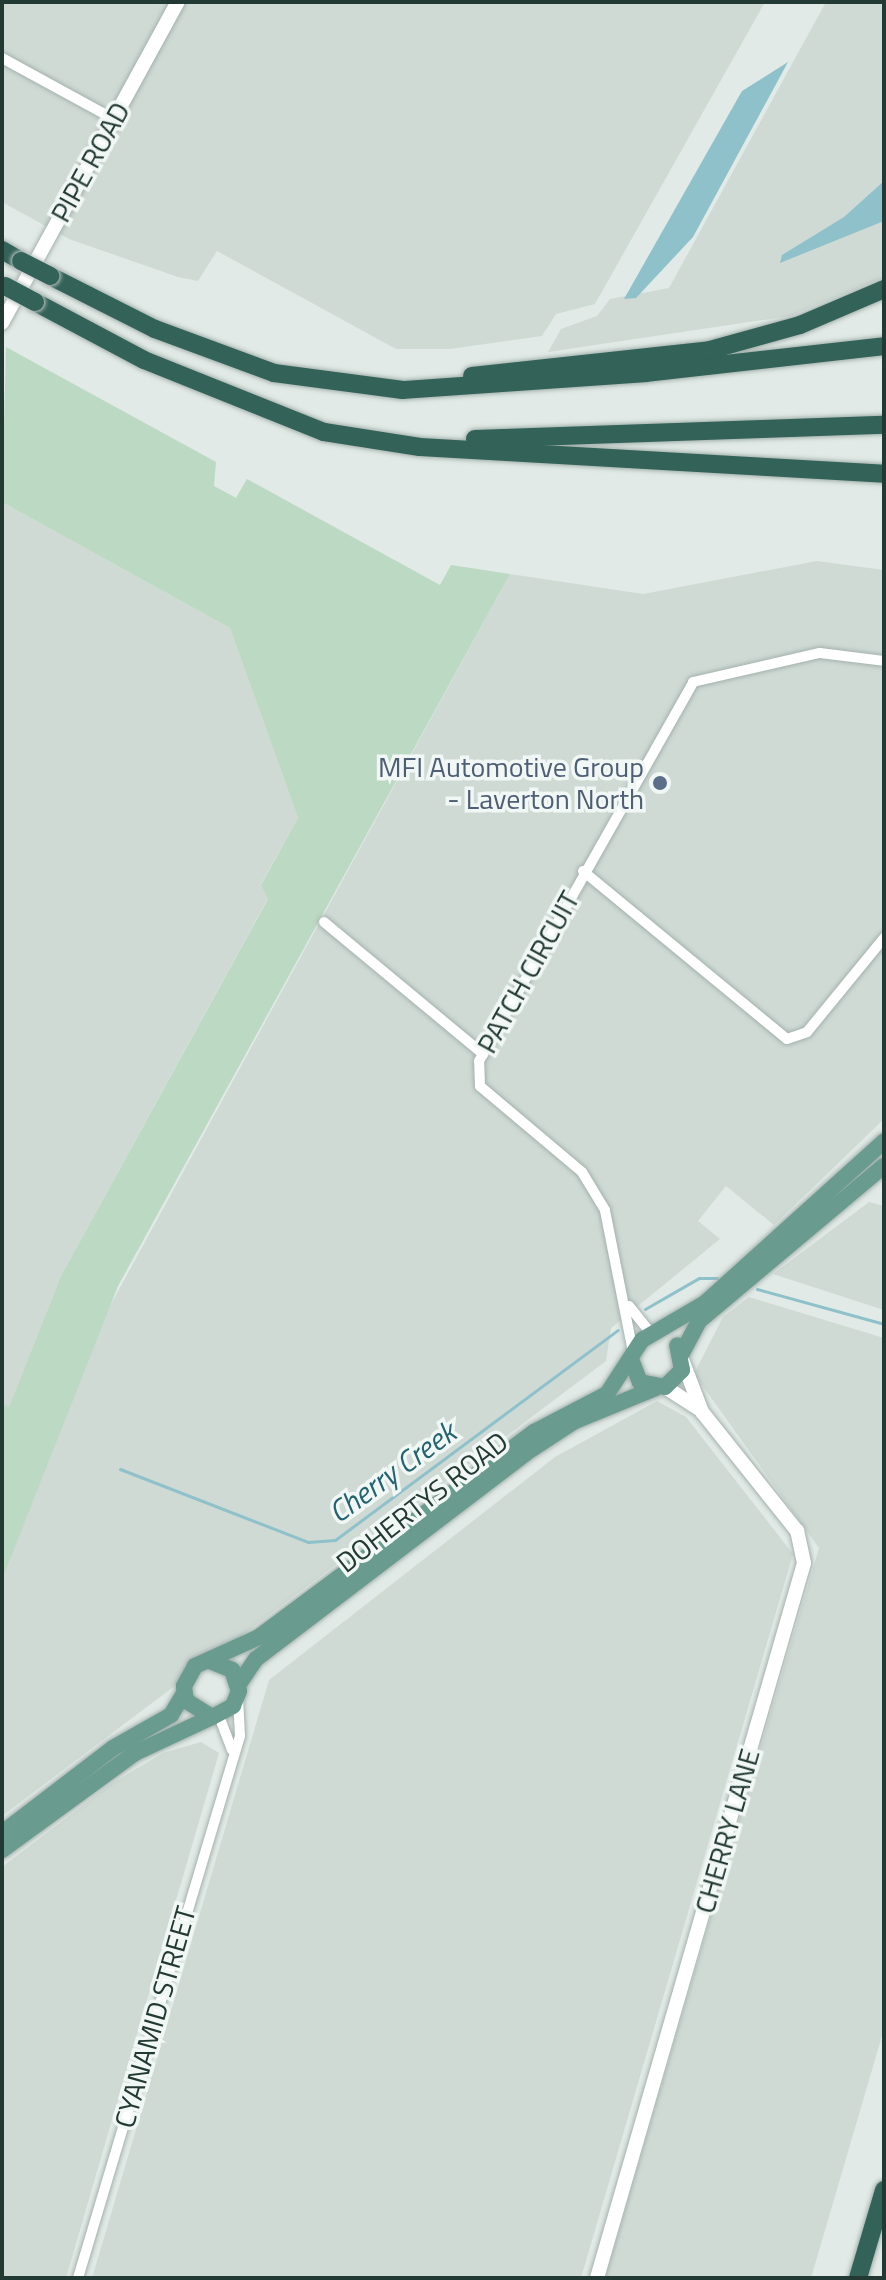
<!DOCTYPE html>
<style>
body{margin:0}
#map{position:relative;width:886px;height:2280px;overflow:hidden;background:#e1eae6;font-family:"Titillium Web",sans-serif}
div>[style]{position:absolute}
[style*='--x']{left:calc(var(--x)*1px);top:calc(var(--y)*1px);width:calc(var(--w)*1px);rotate:calc(var(--a)*1deg)}
.built>*{inset:0;background:#cfdad5}
.green>*{inset:0;background:#bcd9c3}
.water>*{inset:0;background:#8ec1ca}
.stream>*{height:3px;margin:-1.5px;padding:0 1.5px;transform-origin:1.5px;border-radius:1.5px;background:#8ec1ca}
.roads{filter:drop-shadow(0 0 2px #a4b1ad) drop-shadow(0 0 2px #a4b1ad)}
.street>*{height:10px;margin:-5px;padding:0 5px;transform-origin:5px;border-radius:5px;background:#fff}
.secondary>*{height:14px;margin:-7px;padding:0 7px;transform-origin:7px;border-radius:7px;background:#fff}
.primary>*{height:16px;margin:-8px;padding:0 8px;transform-origin:8px;border-radius:8px;background:#699b8e}
.highway>*{height:18px;margin:-9px;padding:0 9px;transform-origin:9px;border-radius:9px;background:#326258}
.bridges{filter:drop-shadow(0 0 2px #bdc4c2) drop-shadow(0 0 2px #bdc4c2)}
.highway-bridge>*{height:18px;margin:-9px;padding:0 9px;transform-origin:9px;border-radius:9px;background:#326258}
.dots>*{width:22px;height:22px;translate:-50% -50%;box-sizing:border-box;border:4px solid #f1f7f4;border-radius:50%}
span{translate:-50% -50%;white-space:nowrap;text-align:center;line-height:1.15;-webkit-text-stroke:7px #f1f7f4;paint-order:stroke}
.street-label{font-size:28px;color:#233933}
.service-label{font-size:28px;color:#4e5e75}
.right{translate:-100% -50%;text-align:right}
.water-label{font-size:30px;color:#23636f;font-style:italic}
.frame{position:absolute;inset:0;border:4px solid #233933;pointer-events:none}
</style>
<div id="map">
<div class="built">
<div style="clip-path:polygon(2px 2px,765px 2px,595px 304px,556px 314px,542px 336px,450px 349px,396px 349px,217px 251px,198px 281px,178px 277px,69px 239px,2px 202px)"></div>
<div style="clip-path:polygon(826px 2px,884px 2px,884px 277px,790px 316px,548px 352px,561px 329px,597px 316px,610px 299px,669px 288px)"></div>
<div style="clip-path:polygon(2px 502px,230px 628px,298px 818px,261px 884px,268px 898px,61px 1276px,2px 1425px)"></div>
<div style="clip-path:polygon(817px 561px,884px 570px,884px 1119px,774px 1225px,726px 1186px,698px 1221px,720px 1239px,611px 1328px,606px 1361px,2px 1816px,2px 1580px,105px 1315px,510px 574px,643px 594px)"></div>
<div style="clip-path:polygon(869px 1202px,884px 1206px,884px 1310px,773px 1274px)"></div>
<div style="clip-path:polygon(749px 1297px,884px 1338px,884px 2029px,811px 2278px,605px 2278px,819px 1548px,694px 1374px,723px 1317px)"></div>
<div style="clip-path:polygon(657px 1401px,686px 1417px,793px 1554px,581px 2278px,92px 2278px,269px 1680px,555px 1457px)"></div>
<div style="clip-path:polygon(201px 1742px,219px 1753px,66px 2278px,2px 2278px,2px 1867px,111px 1784px,163px 1753px)"></div>
</div>
<div class="green">
<div style="clip-path:polygon(6px 347px,216px 462px,214px 486px,236px 498px,247px 479px,440px 585px,451px 565px,510px 574px,118px 1286px,2px 1580px,2px 1404px,9px 1407px,61px 1276px,268px 899px,261px 885px,298px 818px,230px 628px,2px 502px)"></div>
</div>
<div class="water">
<div style="clip-path:polygon(788px 62px,693px 237px,636px 298px,624px 299px,742px 91px)"></div>
<div style="clip-path:polygon(884px 181px,884px 221px,780px 263px,782px 255px,844px 217px)"></div>
</div>
<div class="stream">
<div style="--x:757;--y:1289;--w:132;--a:15.4"></div>
<div style="--x:645;--y:1309;--w:62;--a:-29.9"></div>
<div style="--x:699;--y:1278;--w:18;--a:0"></div>
<div style="--x:120;--y:1469;--w:202;--a:21.2"></div>
<div style="--x:308;--y:1542;--w:27;--a:-4"></div>
<div style="--x:335;--y:1540;--w:352;--a:-36.6"></div>
</div>
<div class="roads">
<div class="street">
<div style="--x:2;--y:58;--w:128;--a:28.6"></div>
<div style="--x:583;--y:871;--w:264;--a:39.5"></div>
<div style="--x:787;--y:1039;--w:21;--a:-19"></div>
<div style="--x:807;--y:1032;--w:122;--a:-50.7"></div>
<div style="--x:324;--y:922;--w:207;--a:39.7"></div>
<div style="--x:629;--y:1306;--w:38;--a:51"></div>
<div style="--x:633;--y:1352;--w:145;--a:-101.2"></div>
<div style="--x:605;--y:1210;--w:44;--a:-121.2"></div>
<div style="--x:582;--y:1172;--w:133;--a:-139.9"></div>
<div style="--x:480;--y:1086;--w:25;--a:-92"></div>
<div style="--x:479;--y:1061;--w:435;--a:-60.5"></div>
<div style="--x:693;--y:682;--w:130;--a:-12.9"></div>
<div style="--x:820;--y:653;--w:64;--a:7.1"></div>
<div style="--x:219;--y:1716;--w:36;--a:69"></div>
<div style="--x:78;--y:2278;--w:566;--a:-73.36"></div>
<div style="--x:240;--y:1736;--w:38;--a:-93"></div>
</div>
<div class="secondary">
<div style="--x:2;--y:323;--w:366;--a:-61.3"></div>
<div style="--x:665;--y:1387;--w:40;--a:32.9"></div>
<div style="--x:597;--y:2278;--w:744;--a:-73.85"></div>
<div style="--x:804;--y:1563;--w:33;--a:-102"></div>
<div style="--x:797;--y:1531;--w:152;--a:-128.6"></div>
<div style="--x:702;--y:1412;--w:53;--a:-110.8"></div>
</div>
<div class="primary">
<div style="--x:682;--y:1353;--w:36;--a:-62"></div>
<div style="--x:699;--y:1321;--w:241;--a:-40"></div>
<div style="--x:631;--y:1359;--w:25;--a:69"></div>
<div style="--x:640;--y:1382;--w:25;--a:11"></div>
<div style="--x:665;--y:1387;--w:24;--a:-45"></div>
<div style="--x:682;--y:1370;--w:25;--a:-101"></div>
<div style="--x:210;--y:1661;--w:24;--a:22"></div>
<div style="--x:232;--y:1670;--w:22;--a:72"></div>
<div style="--x:239;--y:1691;--w:16;--a:112"></div>
<div style="--x:233;--y:1706;--w:24;--a:152"></div>
<div style="--x:212;--y:1717;--w:31;--a:-148"></div>
<div style="--x:186;--y:1701;--w:15;--a:-98"></div>
<div style="--x:184;--y:1686;--w:23;--a:-61"></div>
<div style="--x:195;--y:1666;--w:70;--a:-24.4"></div>
<div style="--x:259;--y:1637;--w:343;--a:-36.7"></div>
<div style="--x:534;--y:1432;--w:82;--a:-27.5"></div>
<div style="--x:607;--y:1394;--w:64;--a:-57.1"></div>
<div style="--x:642;--y:1340;--w:73;--a:-30.4"></div>
<div style="--x:705;--y:1303;--w:241;--a:-42.1"></div>
<div style="--x:239;--y:1684;--w:30;--a:-56"></div>
<div style="--x:256;--y:1659;--w:347;--a:-37.3"></div>
<div style="--x:532;--y:1449;--w:51;--a:-33.1"></div>
<div style="--x:575;--y:1421;--w:87;--a:-22.2"></div>
<div style="--x:2;--y:1833;--w:140;--a:-37.4"></div>
<div style="--x:113;--y:1748;--w:67;--a:-29.6"></div>
<div style="--x:171;--y:1715;--w:26;--a:-59"></div>
<div style="--x:2;--y:1850;--w:165;--a:-36.1"></div>
<div style="--x:135;--y:1753;--w:85;--a:-25.1"></div>
</div>
<div class="highway">
<div style="--x:2;--y:250;--w:22;--a:30"></div>
<div style="--x:50;--y:276;--w:118;--a:26.8"></div>
<div style="--x:155;--y:329;--w:127;--a:20.3"></div>
<div style="--x:274;--y:373;--w:130;--a:7.5"></div>
<div style="--x:403;--y:390;--w:243;--a:-4"></div>
<div style="--x:645;--y:373;--w:241;--a:-6.4"></div>
<div style="--x:35;--y:302;--w:123;--a:28"></div>
<div style="--x:144;--y:360;--w:194;--a:21.8"></div>
<div style="--x:324;--y:432;--w:97;--a:8.9"></div>
<div style="--x:420;--y:447;--w:465;--a:3.3"></div>
<div style="--x:472;--y:376;--w:239;--a:-6.2"></div>
<div style="--x:710;--y:350;--w:93;--a:-15.5"></div>
<div style="--x:800;--y:325;--w:91;--a:-23.2"></div>
<div style="--x:475;--y:439;--w:409;--a:-2"></div>
<div style="--x:858;--y:2278;--w:92;--a:-73.5"></div>
</div>
</div>
<div class="bridges">
<div class="highway-bridge">
<div style="--x:21;--y:261;--w:33;--a:27"></div>
<div style="--x:5;--y:286;--w:34;--a:28"></div>
</div>
</div>
<div class="dots">
<div style="left:660px;top:783px;background:#5c6f8a"></div>
</div>
<div class="street-label">
<span style="left:90px;top:162px;rotate:-61deg">PIPE ROAD</span>
<span style="left:528px;top:972px;rotate:-61deg">PATCH CIRCUIT</span>
<span style="left:422px;top:1502px;rotate:-38deg">DOHERTYS ROAD</span>
<span style="left:727px;top:1831px;rotate:-74deg">CHERRY LANE</span>
<span style="left:155px;top:2017px;rotate:-74deg">CYANAMID STREET</span>
</div>
<div class="service-label">
<span class="right" style="left:644px;top:783px">MFI Automotive Group<br>- Laverton North</span>
</div>
<div class="water-label">
<span style="left:392px;top:1472px;rotate:-36deg">Cherry Creek</span>
</div>
<div class="frame"></div>
</div>
